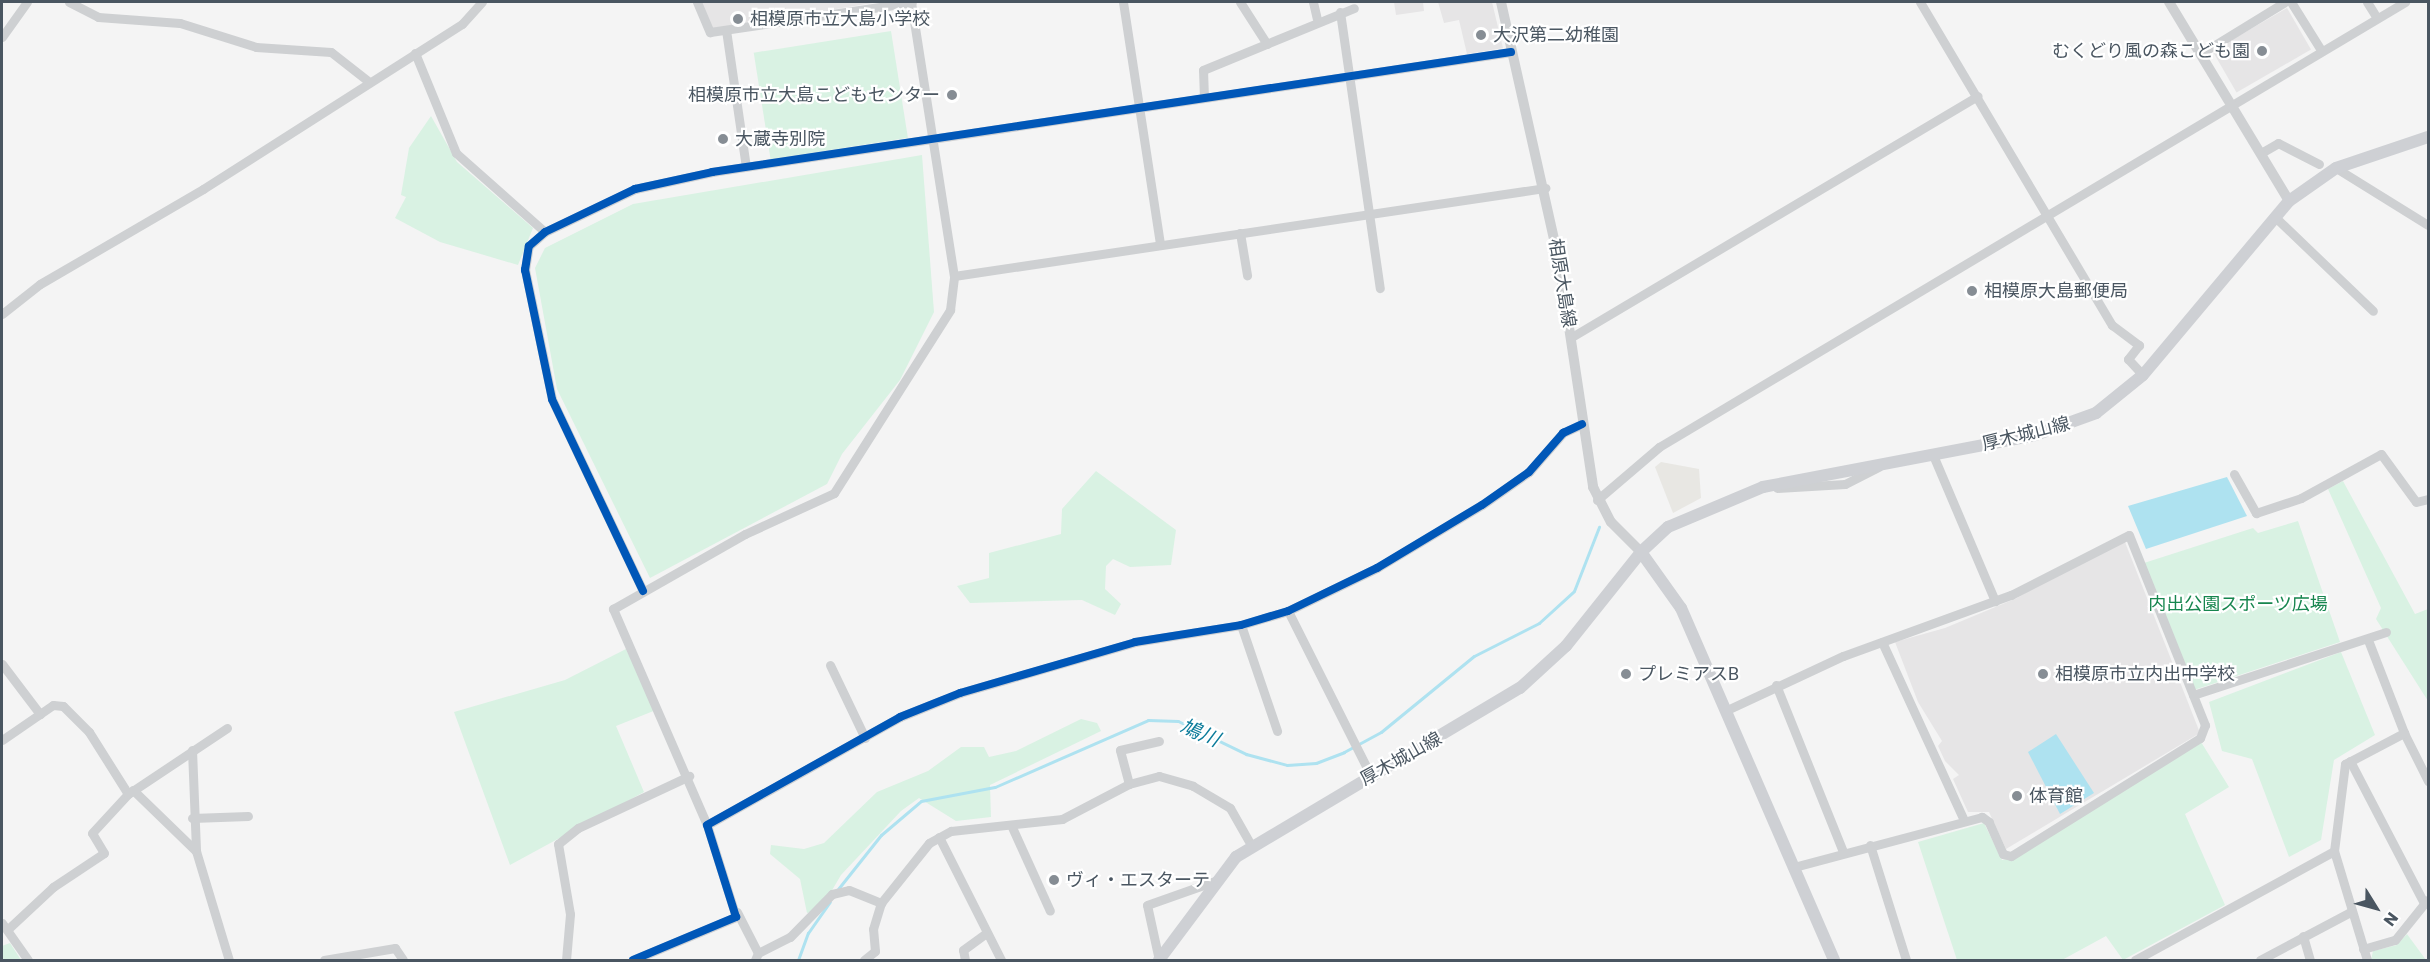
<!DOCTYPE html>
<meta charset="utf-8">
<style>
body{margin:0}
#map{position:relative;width:2430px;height:962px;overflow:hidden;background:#f4f4f4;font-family:Poppins,"Noto Sans JP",sans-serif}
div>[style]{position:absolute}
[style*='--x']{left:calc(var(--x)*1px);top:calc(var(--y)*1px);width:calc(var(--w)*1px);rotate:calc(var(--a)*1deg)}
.commercial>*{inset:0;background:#e8e7e3}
.education>*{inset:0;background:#e6e5e6;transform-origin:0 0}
.green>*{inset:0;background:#d9f2e3;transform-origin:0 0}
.water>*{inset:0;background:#aee2f0}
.stream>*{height:3px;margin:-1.5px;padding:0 1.5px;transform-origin:1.5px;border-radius:1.5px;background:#aee2f0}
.minor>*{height:9px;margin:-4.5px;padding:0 4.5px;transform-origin:4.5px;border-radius:4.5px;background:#ced0d2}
.tertiary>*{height:10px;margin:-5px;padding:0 5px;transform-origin:5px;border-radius:5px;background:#ced0d2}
.secondary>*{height:12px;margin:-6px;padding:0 6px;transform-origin:6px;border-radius:6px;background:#ced0d4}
.cycleway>*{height:8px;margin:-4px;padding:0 4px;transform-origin:4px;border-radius:4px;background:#0057b8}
.dots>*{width:16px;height:16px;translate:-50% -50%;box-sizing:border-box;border:3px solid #fff;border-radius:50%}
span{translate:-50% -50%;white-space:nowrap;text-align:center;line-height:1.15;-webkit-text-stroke:4.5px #fff;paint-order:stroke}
.poi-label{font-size:18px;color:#4a5661}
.left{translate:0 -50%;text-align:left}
.right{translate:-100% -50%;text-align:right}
.street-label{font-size:18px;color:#4a5661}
.park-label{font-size:18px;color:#17864f}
.water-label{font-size:20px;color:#0c7c9b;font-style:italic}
.frame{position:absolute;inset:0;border:3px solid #4a5661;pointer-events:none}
.north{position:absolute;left:2346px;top:878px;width:60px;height:60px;-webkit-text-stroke:4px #fff;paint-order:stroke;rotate:127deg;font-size:16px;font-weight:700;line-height:24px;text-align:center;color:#4a5661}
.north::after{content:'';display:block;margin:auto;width:21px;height:27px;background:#4a5661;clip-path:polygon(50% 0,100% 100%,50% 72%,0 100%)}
</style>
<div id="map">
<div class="commercial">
<div style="clip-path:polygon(1661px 462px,1699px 469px,1701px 498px,1673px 513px,1655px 467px)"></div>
</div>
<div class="education">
<div style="clip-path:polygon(699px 2px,879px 2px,712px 29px)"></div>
<div style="clip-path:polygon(1394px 2px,1423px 2px,1424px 11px,1396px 15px)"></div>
<div style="clip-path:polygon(1438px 2px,1492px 2px,1503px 48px,1467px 54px,1459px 20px,1444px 23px)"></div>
<div style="left:2287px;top:8px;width:48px;height:86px;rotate:60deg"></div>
<div style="clip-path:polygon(2125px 542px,2200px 733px,2006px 849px,1989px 812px,1968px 812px,1953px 779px,1959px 775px,1945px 761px,1938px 746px,1942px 741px,1918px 702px,1895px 642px,1945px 628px,2017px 598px,2093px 553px)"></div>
</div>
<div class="green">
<div style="left:891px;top:31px;width:108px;height:139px;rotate:81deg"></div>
<div style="clip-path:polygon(431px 116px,457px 162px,533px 228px,518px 265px,440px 242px,395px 218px,406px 197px,401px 195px,409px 148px)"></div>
<div style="clip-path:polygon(922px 155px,934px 312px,900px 380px,842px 454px,827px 484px,650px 578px,557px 389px,535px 268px,545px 248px,633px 204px)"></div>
<div style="clip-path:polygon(1096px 471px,1176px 530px,1171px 565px,1130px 567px,1113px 559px,1106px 566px,1105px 589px,1121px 604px,1115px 615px,1082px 600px,970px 603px,957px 586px,989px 578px,989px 553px,1061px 534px,1062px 509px)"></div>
<div style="clip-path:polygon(2343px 481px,2415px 614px,2428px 609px,2428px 701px,2376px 619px,2381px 608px,2328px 489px)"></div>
<div style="clip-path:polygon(2298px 521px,2340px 642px,2194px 690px,2144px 563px,2253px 528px,2258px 533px)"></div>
<div style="clip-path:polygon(626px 649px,656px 710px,616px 726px,644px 792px,510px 865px,454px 712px,565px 680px)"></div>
<div style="clip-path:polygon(2341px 652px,2375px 735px,2334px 760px,2321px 840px,2289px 857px,2252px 759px,2222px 751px,2209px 702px)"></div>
<div style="clip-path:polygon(1081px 719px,1097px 723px,1101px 731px,990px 785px,991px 817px,956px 821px,919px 798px,901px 811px,841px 875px,821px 909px,807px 913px,800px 879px,770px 854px,771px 845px,804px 849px,824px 843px,877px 792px,928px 771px,961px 747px,984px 747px,989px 757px,1016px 751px)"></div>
<div style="clip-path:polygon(2201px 742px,2229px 787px,2185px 814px,2225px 905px,2123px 960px,2106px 936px,2062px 960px,1957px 960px,1918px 842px,1984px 823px,2002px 860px,2012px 858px)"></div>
<div style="clip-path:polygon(2407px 934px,2426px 960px,2371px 960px,2373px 951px,2397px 945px)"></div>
<div style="clip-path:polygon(10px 943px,21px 960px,2px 960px,2px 946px)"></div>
</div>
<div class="water">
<div style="clip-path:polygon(2227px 477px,2247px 516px,2146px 549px,2128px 506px)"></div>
<div style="clip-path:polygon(2056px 734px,2094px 793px,2060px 814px,2028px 752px)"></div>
</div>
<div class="stream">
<div style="--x:838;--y:889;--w:69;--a:-51.5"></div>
<div style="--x:881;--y:835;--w:52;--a:-40.4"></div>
<div style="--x:921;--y:801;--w:75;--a:-10.7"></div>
<div style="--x:995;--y:787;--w:167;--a:-23.6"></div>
<div style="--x:1148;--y:720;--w:30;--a:2"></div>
<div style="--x:1178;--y:721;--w:76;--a:25.9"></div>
<div style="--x:1246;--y:754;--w:42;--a:15"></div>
<div style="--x:1287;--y:765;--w:29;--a:-4"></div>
<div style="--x:1316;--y:763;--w:30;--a:-21"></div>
<div style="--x:1344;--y:752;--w:42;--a:-28.4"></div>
<div style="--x:1381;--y:732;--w:120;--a:-39.3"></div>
<div style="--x:1474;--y:656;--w:73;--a:-26.9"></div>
<div style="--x:1539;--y:623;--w:47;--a:-42.4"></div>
<div style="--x:1574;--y:591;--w:69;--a:-68.7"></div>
<div style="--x:798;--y:960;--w:29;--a:-70"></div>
<div style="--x:808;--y:933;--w:38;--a:-55"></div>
</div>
<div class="minor">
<div style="--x:69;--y:2;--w:33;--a:27"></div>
<div style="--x:98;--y:17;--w:82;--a:4.2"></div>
<div style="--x:180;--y:23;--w:80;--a:17.5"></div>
<div style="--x:256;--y:47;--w:75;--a:3.8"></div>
<div style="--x:331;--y:52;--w:47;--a:38.1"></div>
<div style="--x:697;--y:2;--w:33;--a:67"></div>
<div style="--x:710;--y:32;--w:204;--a:-8.4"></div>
<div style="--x:911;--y:2;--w:277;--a:81.1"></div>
<div style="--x:1123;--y:2;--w:245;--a:81.3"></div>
<div style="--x:1240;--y:2;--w:50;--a:57.3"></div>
<div style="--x:1313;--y:2;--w:17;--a:77"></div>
<div style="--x:1920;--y:2;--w:376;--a:59.3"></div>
<div style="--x:2112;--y:325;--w:34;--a:37"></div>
<div style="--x:2139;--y:345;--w:18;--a:128"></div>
<div style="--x:2128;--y:359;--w:22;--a:47"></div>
<div style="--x:2291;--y:2;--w:57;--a:58"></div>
<div style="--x:2367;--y:2;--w:19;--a:58"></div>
<div style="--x:1340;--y:12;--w:279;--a:81.8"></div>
<div style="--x:726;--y:30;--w:138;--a:81.7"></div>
<div style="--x:2;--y:37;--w:43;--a:-54.5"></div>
<div style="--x:415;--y:53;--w:108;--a:67.7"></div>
<div style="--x:456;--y:153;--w:119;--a:41.6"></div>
<div style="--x:2200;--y:54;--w:100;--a:-31.5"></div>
<div style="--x:1204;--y:98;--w:28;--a:-92"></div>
<div style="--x:1203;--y:70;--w:163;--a:-22.3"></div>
<div style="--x:2261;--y:153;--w:20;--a:-30"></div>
<div style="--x:2278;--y:143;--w:46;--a:27.1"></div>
<div style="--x:2336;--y:168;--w:108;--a:31.8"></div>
<div style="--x:2274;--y:216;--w:137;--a:43.8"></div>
<div style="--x:1240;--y:233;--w:43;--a:80.5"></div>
<div style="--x:2;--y:314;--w:48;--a:-38.3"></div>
<div style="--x:40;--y:284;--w:189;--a:-30.2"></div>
<div style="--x:203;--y:189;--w:307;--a:-32.5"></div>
<div style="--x:462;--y:24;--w:30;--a:-48"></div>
<div style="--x:1570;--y:338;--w:474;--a:-30.7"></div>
<div style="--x:1933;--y:455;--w:159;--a:67"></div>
<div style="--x:2234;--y:474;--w:45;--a:60.6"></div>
<div style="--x:2256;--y:513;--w:47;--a:-18.4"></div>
<div style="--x:2301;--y:498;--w:91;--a:-28.8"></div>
<div style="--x:2381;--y:454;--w:59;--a:53.9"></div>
<div style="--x:2416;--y:502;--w:12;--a:-14"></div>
<div style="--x:1777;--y:488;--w:68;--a:-3.4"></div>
<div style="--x:1845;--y:484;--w:38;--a:-27"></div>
<div style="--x:1597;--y:500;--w:82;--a:-40.5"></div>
<div style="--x:1659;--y:447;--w:869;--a:-30.82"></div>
<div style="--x:643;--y:591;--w:212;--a:-115.4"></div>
<div style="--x:552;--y:399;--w:132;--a:-101.8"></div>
<div style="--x:525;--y:270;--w:24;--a:-81"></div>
<div style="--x:529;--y:246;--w:21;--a:-41"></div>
<div style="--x:545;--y:232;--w:100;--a:-25.5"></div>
<div style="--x:635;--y:189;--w:79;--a:-12.4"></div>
<div style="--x:712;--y:172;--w:808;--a:-8.54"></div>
<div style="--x:1288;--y:611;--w:185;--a:63.3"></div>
<div style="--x:1241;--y:625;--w:112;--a:71.2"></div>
<div style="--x:2368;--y:640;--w:100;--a:68.8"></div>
<div style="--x:2404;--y:733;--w:54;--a:63.4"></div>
<div style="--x:1882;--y:642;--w:196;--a:65.3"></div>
<div style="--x:2;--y:664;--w:63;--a:52.8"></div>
<div style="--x:830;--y:665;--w:81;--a:64.4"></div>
<div style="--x:1776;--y:685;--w:180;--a:68.1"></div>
<div style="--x:2193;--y:695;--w:203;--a:-18.1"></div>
<div style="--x:1727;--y:710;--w:128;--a:-25"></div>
<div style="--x:1843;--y:656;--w:179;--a:-20"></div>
<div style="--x:2011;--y:595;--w:132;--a:-27"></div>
<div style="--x:2129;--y:535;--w:205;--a:68.2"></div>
<div style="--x:2205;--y:725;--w:14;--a:111"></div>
<div style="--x:2200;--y:738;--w:223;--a:148"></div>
<div style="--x:2011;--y:856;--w:8;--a:-166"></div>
<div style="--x:2003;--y:854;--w:35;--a:-114"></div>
<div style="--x:1989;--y:822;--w:9;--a:-144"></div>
<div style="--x:1982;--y:817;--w:195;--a:165.1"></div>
<div style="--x:2;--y:740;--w:62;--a:-34.5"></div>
<div style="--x:53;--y:705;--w:10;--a:6"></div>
<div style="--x:63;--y:706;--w:37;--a:45"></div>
<div style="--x:89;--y:732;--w:73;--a:57.8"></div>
<div style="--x:192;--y:750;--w:101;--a:87.7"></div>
<div style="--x:196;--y:851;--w:114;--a:73.2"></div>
<div style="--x:2350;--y:761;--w:160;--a:62.5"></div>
<div style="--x:1129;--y:784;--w:35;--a:-105"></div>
<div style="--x:1120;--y:750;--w:40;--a:-13"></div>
<div style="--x:133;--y:790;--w:88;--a:44.1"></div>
<div style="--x:192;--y:818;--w:56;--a:-2"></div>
<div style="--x:707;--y:825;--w:236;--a:-113.5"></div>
<div style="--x:613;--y:609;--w:152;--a:-29.6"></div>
<div style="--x:745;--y:534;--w:98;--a:-24.7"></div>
<div style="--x:834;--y:493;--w:217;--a:-57.6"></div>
<div style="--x:950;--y:310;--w:34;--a:-83"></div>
<div style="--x:954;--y:276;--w:598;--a:-8.47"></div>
<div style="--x:1011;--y:825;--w:94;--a:65.6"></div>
<div style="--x:939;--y:837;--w:138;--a:63.2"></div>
<div style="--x:1870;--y:845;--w:121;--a:72.6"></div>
<div style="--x:737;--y:912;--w:46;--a:62.9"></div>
<div style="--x:758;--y:953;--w:8;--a:113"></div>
<div style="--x:2;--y:923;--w:45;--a:54.9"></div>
<div style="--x:8;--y:929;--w:62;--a:-43"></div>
<div style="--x:53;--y:887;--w:61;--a:-33.7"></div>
<div style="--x:104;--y:853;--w:23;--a:-121"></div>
<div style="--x:92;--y:833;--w:53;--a:-47.3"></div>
<div style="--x:128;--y:794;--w:119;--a:-33.7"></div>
<div style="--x:2303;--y:936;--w:25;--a:74"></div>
<div style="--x:2363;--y:949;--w:33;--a:-16"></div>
<div style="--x:2395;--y:940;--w:51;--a:-51.3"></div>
<div style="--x:758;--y:953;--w:36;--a:-27"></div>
<div style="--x:790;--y:937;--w:60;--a:-45.7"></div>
<div style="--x:832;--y:894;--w:17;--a:-13"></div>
<div style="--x:849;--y:890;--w:35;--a:22"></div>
<div style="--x:324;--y:960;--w:72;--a:-9.6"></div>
<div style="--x:395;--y:948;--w:14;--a:56"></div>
<div style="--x:566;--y:960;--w:46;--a:-85"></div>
<div style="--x:570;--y:914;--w:71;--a:-99.7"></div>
<div style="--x:558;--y:844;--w:26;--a:-39"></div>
<div style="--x:578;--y:828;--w:123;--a:-25.1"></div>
<div style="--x:633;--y:960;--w:112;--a:-22.7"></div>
<div style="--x:736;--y:917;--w:96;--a:-107.5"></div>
<div style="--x:707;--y:825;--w:221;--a:-29.2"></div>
<div style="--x:900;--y:717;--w:65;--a:-21.8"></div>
<div style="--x:960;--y:693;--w:182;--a:-16.2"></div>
<div style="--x:1135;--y:642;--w:107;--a:-9.1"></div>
<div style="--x:1241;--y:625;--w:49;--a:-16.6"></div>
<div style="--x:1288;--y:611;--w:99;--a:-25.8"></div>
<div style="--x:1377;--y:568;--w:122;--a:-31"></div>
<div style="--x:1482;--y:505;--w:57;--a:-35.1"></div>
<div style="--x:1529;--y:472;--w:52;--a:-48.9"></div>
<div style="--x:1563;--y:433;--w:21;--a:-25"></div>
<div style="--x:864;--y:960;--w:14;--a:-39"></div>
<div style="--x:875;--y:951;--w:22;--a:-95"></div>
<div style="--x:873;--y:929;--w:27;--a:-73"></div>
<div style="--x:881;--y:903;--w:77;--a:-51.3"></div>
<div style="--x:929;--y:843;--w:25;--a:-29"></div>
<div style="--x:951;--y:831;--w:112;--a:-6.2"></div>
<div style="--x:1062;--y:819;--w:76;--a:-27.6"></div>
<div style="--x:1129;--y:784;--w:31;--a:-15"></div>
<div style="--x:1159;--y:776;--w:35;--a:16"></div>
<div style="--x:1193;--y:786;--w:43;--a:30.7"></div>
<div style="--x:1230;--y:808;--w:43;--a:60.4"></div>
<div style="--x:965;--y:960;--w:10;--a:-101"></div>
<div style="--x:963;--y:950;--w:26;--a:-36"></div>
<div style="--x:1159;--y:960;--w:56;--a:-102.3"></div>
<div style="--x:1147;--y:905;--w:72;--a:-19.4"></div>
<div style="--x:2135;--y:960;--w:227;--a:-28.7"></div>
<div style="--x:2260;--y:960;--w:104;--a:-28"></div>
<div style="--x:2367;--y:960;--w:114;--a:-106.8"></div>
<div style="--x:2334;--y:851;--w:88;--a:-82.8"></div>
<div style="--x:2345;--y:764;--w:67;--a:-27.7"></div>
</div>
<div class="tertiary">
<div style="--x:1501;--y:2;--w:265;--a:77.4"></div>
<div style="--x:1559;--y:261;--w:229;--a:81.4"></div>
<div style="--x:1593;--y:487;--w:39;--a:63"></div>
<div style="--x:1611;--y:522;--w:42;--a:45"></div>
<div style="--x:2169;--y:2;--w:232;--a:58.9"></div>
</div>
<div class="secondary">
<div style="--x:1641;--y:552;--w:69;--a:54.5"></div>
<div style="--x:1681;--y:608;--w:384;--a:66.5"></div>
<div style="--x:1159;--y:960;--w:129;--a:-53.2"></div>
<div style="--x:1236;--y:857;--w:330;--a:-30.8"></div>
<div style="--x:1520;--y:688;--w:62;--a:-42.4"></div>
<div style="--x:1566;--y:646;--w:120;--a:-51.4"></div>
<div style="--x:1641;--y:552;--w:37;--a:-43"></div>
<div style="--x:1668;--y:527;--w:103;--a:-22.8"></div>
<div style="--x:1763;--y:487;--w:277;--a:-10.8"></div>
<div style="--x:2035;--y:435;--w:65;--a:-19.8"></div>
<div style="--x:2096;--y:413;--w:60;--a:-39"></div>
<div style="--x:2143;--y:375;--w:227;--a:-50"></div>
<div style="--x:2289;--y:201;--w:57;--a:-35.1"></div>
<div style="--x:2336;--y:168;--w:97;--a:-18.6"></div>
</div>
<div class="cycleway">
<div style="--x:643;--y:591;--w:212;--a:-115.4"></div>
<div style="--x:552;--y:399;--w:132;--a:-101.8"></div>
<div style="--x:525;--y:270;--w:24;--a:-81"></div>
<div style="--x:529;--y:246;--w:21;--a:-41"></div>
<div style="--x:545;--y:232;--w:100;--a:-25.5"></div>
<div style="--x:635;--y:189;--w:79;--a:-12.4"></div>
<div style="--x:712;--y:172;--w:808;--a:-8.54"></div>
<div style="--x:633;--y:960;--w:112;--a:-22.7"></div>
<div style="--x:736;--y:917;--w:96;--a:-107.5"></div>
<div style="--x:707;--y:825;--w:221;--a:-29.2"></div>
<div style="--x:900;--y:717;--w:65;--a:-21.8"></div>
<div style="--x:960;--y:693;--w:182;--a:-16.2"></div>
<div style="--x:1135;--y:642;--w:107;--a:-9.1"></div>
<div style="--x:1241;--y:625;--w:49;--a:-16.6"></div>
<div style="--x:1288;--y:611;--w:99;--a:-25.8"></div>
<div style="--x:1377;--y:568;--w:122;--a:-31"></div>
<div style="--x:1482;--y:505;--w:57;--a:-35.1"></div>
<div style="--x:1529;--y:472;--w:52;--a:-48.9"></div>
<div style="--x:1563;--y:433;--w:21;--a:-25"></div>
</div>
<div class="dots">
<div style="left:738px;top:19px;background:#868d94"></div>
<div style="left:1481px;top:35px;background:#868d94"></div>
<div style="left:2262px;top:51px;background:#868d94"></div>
<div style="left:952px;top:95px;background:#868d94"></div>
<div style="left:723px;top:139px;background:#868d94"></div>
<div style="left:1972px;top:291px;background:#868d94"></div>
<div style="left:1626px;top:674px;background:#868d94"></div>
<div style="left:2043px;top:674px;background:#868d94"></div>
<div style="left:2017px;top:796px;background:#868d94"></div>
<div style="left:1054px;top:880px;background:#868d94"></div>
</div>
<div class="poi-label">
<span class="left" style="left:750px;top:19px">相模原市立大島小学校</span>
<span class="left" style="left:1493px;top:35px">大沢第二幼稚園</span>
<span class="right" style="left:2250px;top:51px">むくどり風の森こども園</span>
<span class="right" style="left:940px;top:95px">相模原市立大島こどもセンター</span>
<span class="left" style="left:735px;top:139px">大蔵寺別院</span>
<span class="left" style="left:1984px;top:291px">相模原大島郵便局</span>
<span class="left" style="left:1638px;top:674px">プレミアスB</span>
<span class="left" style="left:2055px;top:674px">相模原市立内出中学校</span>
<span class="left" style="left:2029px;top:796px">体育館</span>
<span class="left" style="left:1066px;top:880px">ヴィ・エスターテ</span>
</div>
<div class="street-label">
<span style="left:1562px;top:283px;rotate:81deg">相原大島線</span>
<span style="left:2026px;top:434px;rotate:-14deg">厚木城山線</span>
<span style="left:1401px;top:759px;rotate:-29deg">厚木城山線</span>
</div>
<div class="park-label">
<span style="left:2238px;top:604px">内出公園スポーツ広場</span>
</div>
<div class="water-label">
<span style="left:1200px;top:733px;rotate:23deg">鳩川</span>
</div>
<div class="frame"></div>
<div class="north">N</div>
</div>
